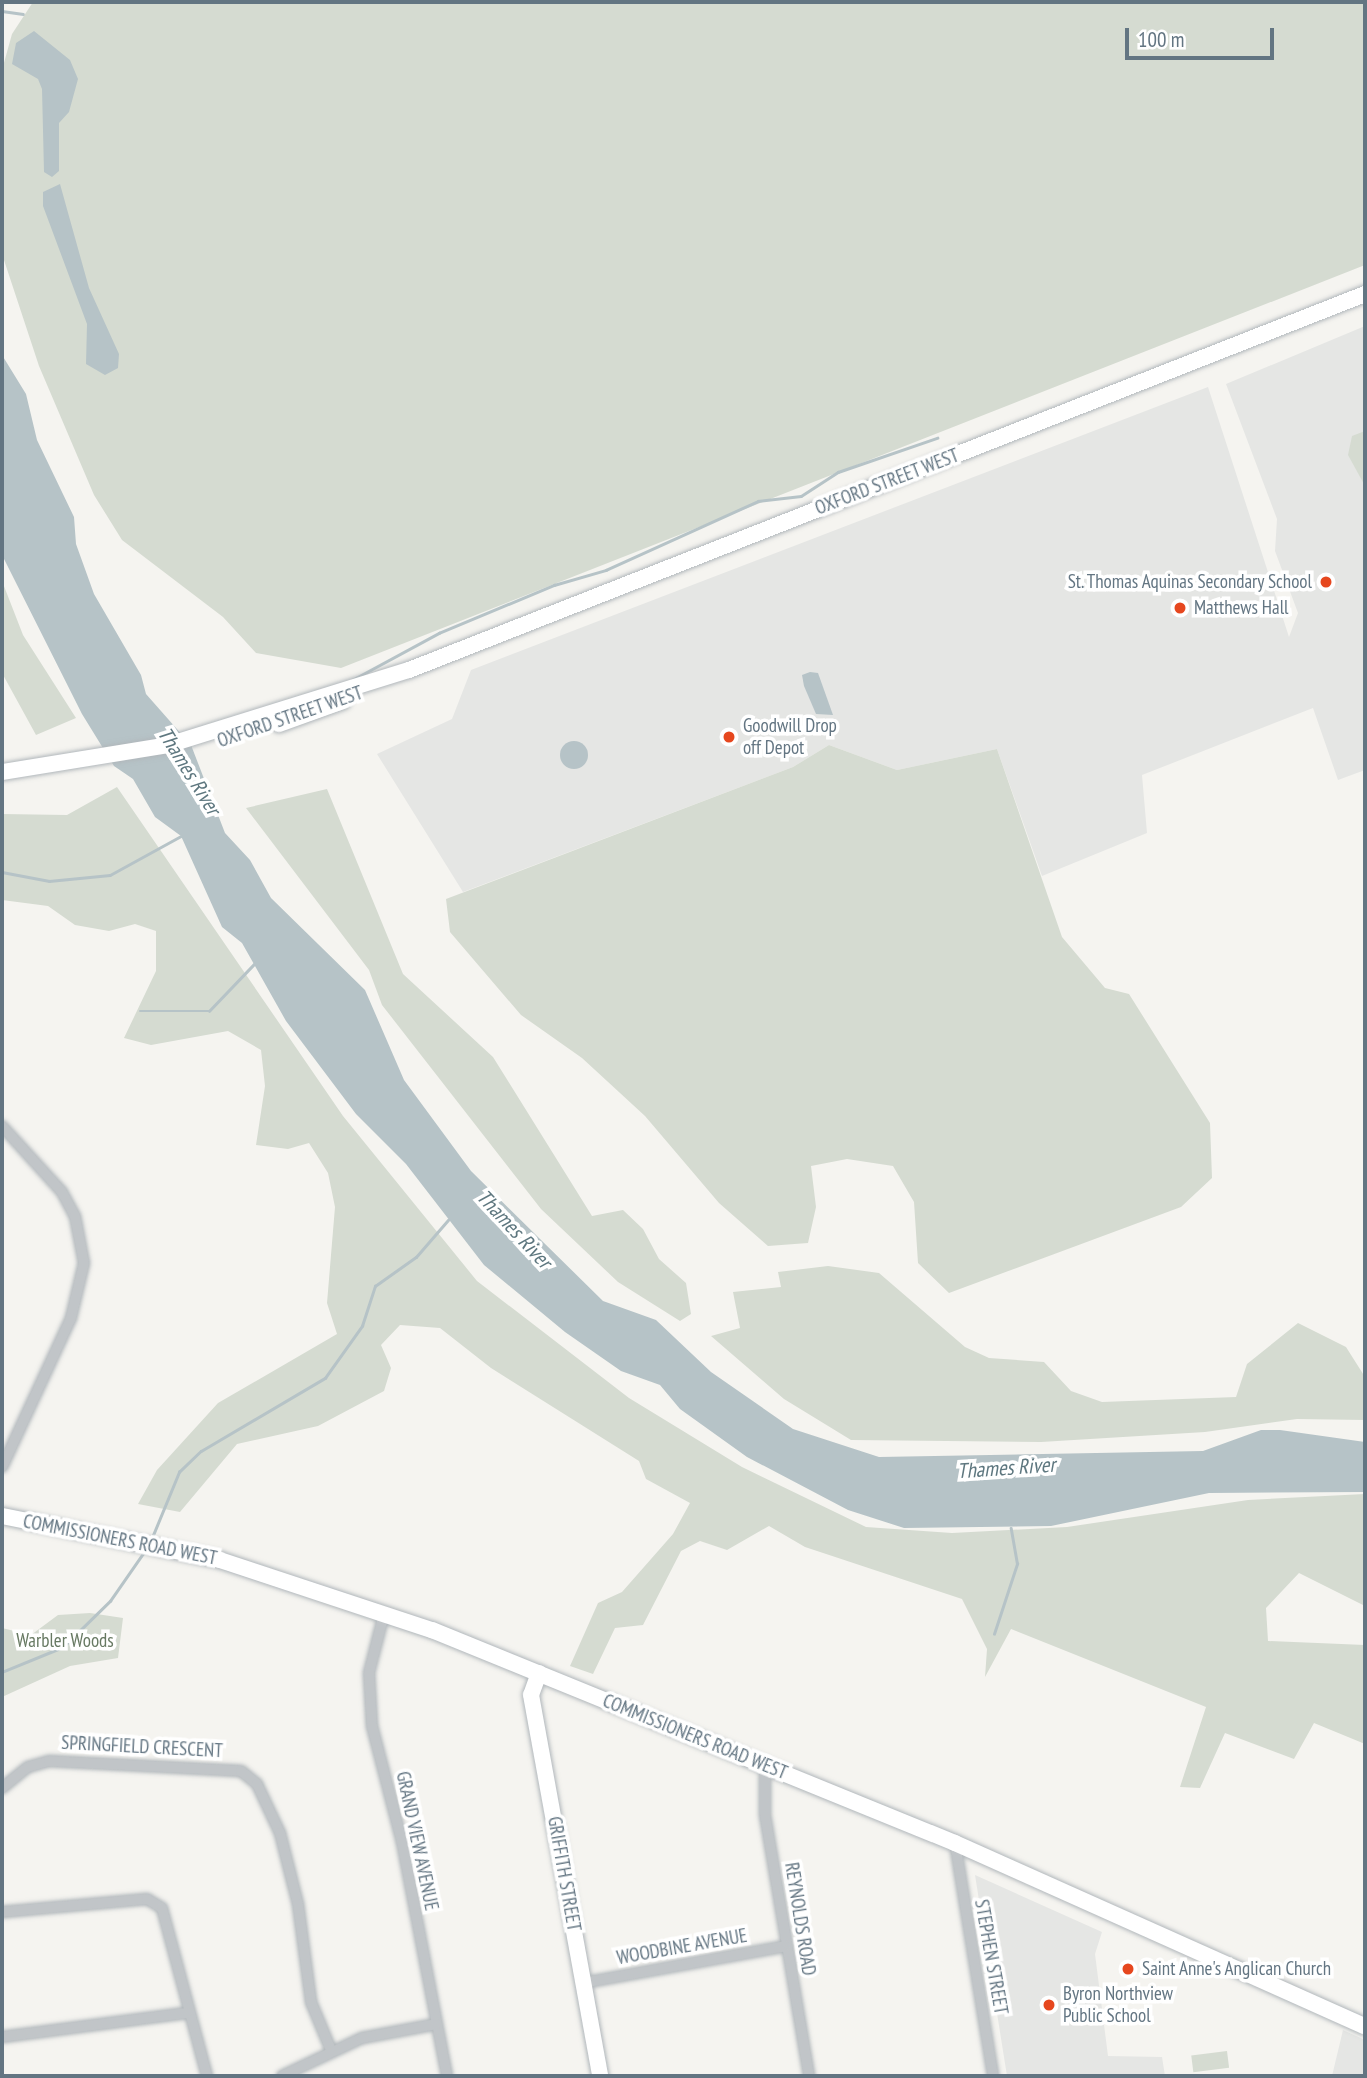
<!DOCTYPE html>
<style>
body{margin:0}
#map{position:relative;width:1367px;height:2078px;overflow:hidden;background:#f5f4f0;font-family:"PT Sans Narrow",sans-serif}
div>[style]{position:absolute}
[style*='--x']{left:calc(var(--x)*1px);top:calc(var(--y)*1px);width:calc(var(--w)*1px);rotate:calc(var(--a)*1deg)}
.built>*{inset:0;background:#e5e6e4}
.green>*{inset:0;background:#d5dbd1;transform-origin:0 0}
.water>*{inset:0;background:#b6c3c7}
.round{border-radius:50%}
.stream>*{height:2.5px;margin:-1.25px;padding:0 1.25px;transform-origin:1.25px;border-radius:1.25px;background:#b6c3c7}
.roads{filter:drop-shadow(0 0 2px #b1b7bb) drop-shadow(0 0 2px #b1b7bb)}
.street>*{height:10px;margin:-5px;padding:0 5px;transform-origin:5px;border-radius:5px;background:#c1c5c8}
.secondary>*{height:16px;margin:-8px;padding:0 8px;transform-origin:8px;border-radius:8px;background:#fff}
.dots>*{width:19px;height:19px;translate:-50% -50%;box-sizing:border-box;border:4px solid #fff;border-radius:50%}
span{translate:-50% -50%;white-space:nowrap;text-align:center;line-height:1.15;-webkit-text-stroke:7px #fff;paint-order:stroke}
.street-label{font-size:19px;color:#637582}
.poi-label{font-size:19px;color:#637582}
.right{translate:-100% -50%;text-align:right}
.left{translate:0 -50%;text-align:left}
.park-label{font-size:19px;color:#677962}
.water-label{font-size:21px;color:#5e777f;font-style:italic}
.frame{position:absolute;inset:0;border:4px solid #637582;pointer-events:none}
.scale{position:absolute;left:1125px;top:28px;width:149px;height:32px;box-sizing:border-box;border:4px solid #637582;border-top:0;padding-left:9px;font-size:21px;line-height:24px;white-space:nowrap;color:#637582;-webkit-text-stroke:5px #fff;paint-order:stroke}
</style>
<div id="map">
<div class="built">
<div style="clip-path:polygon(1365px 326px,1365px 770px,1338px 780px,1313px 708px,1142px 775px,1147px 833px,1042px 876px,997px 749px,897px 770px,829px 745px,793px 767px,463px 892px,377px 754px,452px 719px,471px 670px,1208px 387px,1289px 637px,1298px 613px,1275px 551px,1277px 519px,1226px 384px)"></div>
<div style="clip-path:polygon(975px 1875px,1102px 1932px,1095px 1954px,1108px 2056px,1162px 2057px,1165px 2076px,1007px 2076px)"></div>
<div style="clip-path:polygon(1343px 2030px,1365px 2040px,1365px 2076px,1332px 2076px)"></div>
</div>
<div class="green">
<div style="clip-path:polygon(33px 2px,1365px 2px,1365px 265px,341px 668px,256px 653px,223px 617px,122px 540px,94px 495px,39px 366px,2px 254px,2px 70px,12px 34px)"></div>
<div style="clip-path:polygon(1365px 431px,1365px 486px,1348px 455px,1352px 436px)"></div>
<div style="clip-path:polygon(2px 581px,23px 635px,76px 718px,36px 735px,2px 673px)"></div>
<div style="clip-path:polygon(829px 745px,897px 770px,997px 749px,1062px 937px,1105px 988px,1129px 994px,1210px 1123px,1212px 1178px,1181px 1207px,949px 1293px,918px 1263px,914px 1202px,893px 1166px,847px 1159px,811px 1166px,816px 1207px,808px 1243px,768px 1246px,719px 1203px,645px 1116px,582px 1058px,521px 1015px,450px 932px,446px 899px,793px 767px)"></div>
<div style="clip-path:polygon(117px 787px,343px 1116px,477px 1281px,629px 1398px,742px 1467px,866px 1527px,952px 1533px,1067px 1527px,1248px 1500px,1365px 1494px,1365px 1606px,1299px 1573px,1266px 1608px,1268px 1641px,1365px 1645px,1365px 1744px,1314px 1723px,1294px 1759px,1225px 1733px,1200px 1788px,1180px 1787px,1206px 1707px,1011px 1629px,985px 1677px,987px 1649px,962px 1599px,805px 1547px,769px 1526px,727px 1550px,700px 1541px,681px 1551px,643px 1625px,615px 1628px,593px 1674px,570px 1666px,598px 1603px,622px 1592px,673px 1534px,690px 1503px,646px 1479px,639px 1461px,491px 1368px,440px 1328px,400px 1325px,381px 1345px,391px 1368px,384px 1391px,318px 1426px,237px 1444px,180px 1512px,138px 1504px,157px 1470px,218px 1403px,337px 1334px,327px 1303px,335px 1207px,328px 1173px,309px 1143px,288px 1149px,256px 1145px,265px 1086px,261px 1050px,228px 1031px,151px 1045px,124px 1038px,156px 971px,156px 931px,135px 924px,109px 931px,75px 925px,48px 906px,2px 900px,2px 814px,67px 815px)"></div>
<div style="clip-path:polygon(327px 789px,403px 974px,493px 1057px,592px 1216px,623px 1210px,643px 1229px,659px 1259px,686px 1283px,691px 1314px,680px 1321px,618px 1282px,541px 1209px,382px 1005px,369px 970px,246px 808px)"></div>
<div style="clip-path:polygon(828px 1266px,879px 1273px,965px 1347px,989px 1358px,1044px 1362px,1071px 1391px,1102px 1402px,1236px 1397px,1247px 1364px,1298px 1323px,1346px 1347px,1365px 1377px,1365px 1420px,1297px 1419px,1205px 1432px,1041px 1442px,851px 1440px,784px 1399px,711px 1336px,740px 1328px,733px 1292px,781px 1287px,778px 1272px)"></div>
<div style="clip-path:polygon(90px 1613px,123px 1618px,118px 1658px,70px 1666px,2px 1697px,2px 1628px,31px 1635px,58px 1615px)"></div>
<div style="left:1227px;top:2051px;width:17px;height:36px;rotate:83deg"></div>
</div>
<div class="water">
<div style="clip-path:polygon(34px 31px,70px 60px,78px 79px,69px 112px,59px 123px,59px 171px,52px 177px,44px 172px,42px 89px,38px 79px,12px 64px,16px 43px)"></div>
<div style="clip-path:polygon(60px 184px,89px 288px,119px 354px,118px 368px,105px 375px,86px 364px,87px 324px,43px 206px,43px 192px)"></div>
<div style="clip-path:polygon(2px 355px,26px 394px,37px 440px,74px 517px,76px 544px,94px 594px,141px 675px,146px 694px,191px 745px,225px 833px,250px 860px,271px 898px,365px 990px,404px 1080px,471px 1171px,603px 1301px,656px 1320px,711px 1372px,793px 1429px,879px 1457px,1203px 1451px,1261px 1430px,1280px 1430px,1365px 1442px,1365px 1492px,1209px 1493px,1051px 1526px,904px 1528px,848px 1510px,747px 1457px,680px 1409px,660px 1385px,621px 1371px,565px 1332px,484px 1265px,406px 1164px,356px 1114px,286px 1021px,242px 943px,222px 927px,181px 836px,155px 817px,133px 779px,114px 766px,82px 714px,2px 555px)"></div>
<div style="clip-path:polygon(810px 672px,818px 673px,833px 715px,816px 714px,804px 686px,802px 675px)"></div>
<div class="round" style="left:560px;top:741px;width:28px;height:28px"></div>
</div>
<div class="stream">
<div style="--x:2;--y:11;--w:21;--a:8"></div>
<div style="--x:352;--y:680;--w:99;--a:-28.4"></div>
<div style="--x:439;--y:633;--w:125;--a:-22.7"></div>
<div style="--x:554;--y:585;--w:54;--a:-16.1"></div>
<div style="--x:606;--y:570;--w:167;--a:-24.4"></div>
<div style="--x:758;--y:501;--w:43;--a:-6.6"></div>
<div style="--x:801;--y:496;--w:44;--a:-33"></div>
<div style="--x:838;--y:472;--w:105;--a:-19"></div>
<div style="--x:2;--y:872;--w:48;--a:10.8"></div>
<div style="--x:49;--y:881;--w:61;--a:-5.6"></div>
<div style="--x:110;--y:875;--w:81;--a:-28.8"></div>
<div style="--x:140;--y:1011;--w:69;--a:0"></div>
<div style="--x:209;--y:1011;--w:65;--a:-46.2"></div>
<div style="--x:151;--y:1540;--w:74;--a:-67.6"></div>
<div style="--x:179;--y:1472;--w:30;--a:-44"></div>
<div style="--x:201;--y:1451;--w:144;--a:-30.5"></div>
<div style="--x:325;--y:1378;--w:64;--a:-54.6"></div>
<div style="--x:362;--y:1326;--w:42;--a:-72"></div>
<div style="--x:375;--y:1286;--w:50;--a:-35.3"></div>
<div style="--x:416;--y:1257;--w:49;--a:-49.1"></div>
<div style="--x:994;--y:1634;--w:74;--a:-71.8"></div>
<div style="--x:1017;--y:1564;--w:36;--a:-100"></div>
<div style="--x:2;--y:1672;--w:66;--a:-22.3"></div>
<div style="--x:63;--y:1647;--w:66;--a:-44.4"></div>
<div style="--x:110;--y:1601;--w:60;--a:-55.2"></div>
</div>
<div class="roads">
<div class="street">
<div style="--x:2;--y:1126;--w:89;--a:47.7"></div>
<div style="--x:62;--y:1192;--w:27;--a:62"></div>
<div style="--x:75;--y:1216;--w:48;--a:79.2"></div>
<div style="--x:84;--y:1263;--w:57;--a:103.3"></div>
<div style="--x:71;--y:1318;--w:164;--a:114.8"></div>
<div style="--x:384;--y:1614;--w:61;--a:104.3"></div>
<div style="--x:369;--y:1673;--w:53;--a:86.8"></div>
<div style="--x:372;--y:1726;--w:120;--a:75.5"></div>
<div style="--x:402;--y:1842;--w:238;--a:79.1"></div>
<div style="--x:765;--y:1766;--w:49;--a:90"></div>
<div style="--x:765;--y:1815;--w:265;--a:80.4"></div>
<div style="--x:2;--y:1788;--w:33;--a:-39"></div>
<div style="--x:28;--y:1767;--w:22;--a:-16"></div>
<div style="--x:49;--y:1761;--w:192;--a:3"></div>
<div style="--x:241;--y:1771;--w:21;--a:39"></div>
<div style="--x:257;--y:1784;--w:54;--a:64.9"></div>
<div style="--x:280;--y:1833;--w:73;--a:75.8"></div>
<div style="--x:298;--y:1904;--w:99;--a:82.4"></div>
<div style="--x:311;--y:2002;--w:52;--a:67.4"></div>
<div style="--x:955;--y:1843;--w:236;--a:80.7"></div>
<div style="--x:2;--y:1912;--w:146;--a:-5.1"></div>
<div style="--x:147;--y:1899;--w:17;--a:31"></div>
<div style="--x:162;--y:1908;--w:174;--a:75"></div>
<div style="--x:583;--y:1983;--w:206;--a:-10.3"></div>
<div style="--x:2;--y:2037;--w:186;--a:-7.4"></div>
<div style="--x:282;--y:2076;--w:89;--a:-25.4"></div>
<div style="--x:362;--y:2038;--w:76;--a:-10.6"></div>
</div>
<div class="secondary">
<div style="--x:279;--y:724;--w:68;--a:-19.8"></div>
<div style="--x:2;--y:772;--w:168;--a:-9.2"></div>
<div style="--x:168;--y:745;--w:252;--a:-17.3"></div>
<div style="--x:409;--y:670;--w:1027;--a:-21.47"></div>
<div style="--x:2;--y:1516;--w:222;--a:11.4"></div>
<div style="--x:220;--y:1560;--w:223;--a:18.3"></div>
<div style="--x:432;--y:1630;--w:565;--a:22.16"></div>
<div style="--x:955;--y:1843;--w:449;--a:24.1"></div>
<div style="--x:539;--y:1673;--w:23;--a:110"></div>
<div style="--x:531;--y:1695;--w:387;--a:79.7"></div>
</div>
</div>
<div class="dots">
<div style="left:1326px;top:582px;background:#e6471e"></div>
<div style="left:1180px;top:608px;background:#e6471e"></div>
<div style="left:729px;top:737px;background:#e6471e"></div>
<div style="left:1128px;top:1969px;background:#e6471e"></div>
<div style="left:1049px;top:2005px;background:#e6471e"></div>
</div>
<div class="street-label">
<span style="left:887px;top:482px;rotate:-21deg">OXFORD STREET WEST</span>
<span style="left:290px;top:717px;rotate:-19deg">OXFORD STREET WEST</span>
<span style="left:120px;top:1540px;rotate:11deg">COMMISSIONERS ROAD WEST</span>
<span style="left:695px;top:1737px;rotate:22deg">COMMISSIONERS ROAD WEST</span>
<span style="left:142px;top:1747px;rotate:3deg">SPRINGFIELD CRESCENT</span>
<span style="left:417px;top:1841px;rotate:78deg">GRAND VIEW AVENUE</span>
<span style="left:564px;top:1874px;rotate:80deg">GRIFFITH STREET</span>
<span style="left:800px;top:1919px;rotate:81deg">REYNOLDS ROAD</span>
<span style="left:682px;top:1947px;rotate:-10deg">WOODBINE AVENUE</span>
<span style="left:991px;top:1957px;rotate:80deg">STEPHEN STREET</span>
</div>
<div class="poi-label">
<span class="right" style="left:1312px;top:582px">St. Thomas Aquinas Secondary School</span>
<span class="left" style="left:1194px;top:608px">Matthews Hall</span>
<span class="left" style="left:743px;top:737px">Goodwill Drop<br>off Depot</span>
<span class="left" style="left:1142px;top:1969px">Saint Anne's Anglican Church</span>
<span class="left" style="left:1063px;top:2005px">Byron Northview<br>Public School</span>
</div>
<div class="park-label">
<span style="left:65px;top:1641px">Warbler Woods</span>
</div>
<div class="water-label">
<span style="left:189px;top:771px;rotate:58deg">Thames River</span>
<span style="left:514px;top:1229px;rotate:47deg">Thames River</span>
<span style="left:1006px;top:1468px;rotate:-4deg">Thames River</span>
</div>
<div class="frame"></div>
<div class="scale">100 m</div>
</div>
